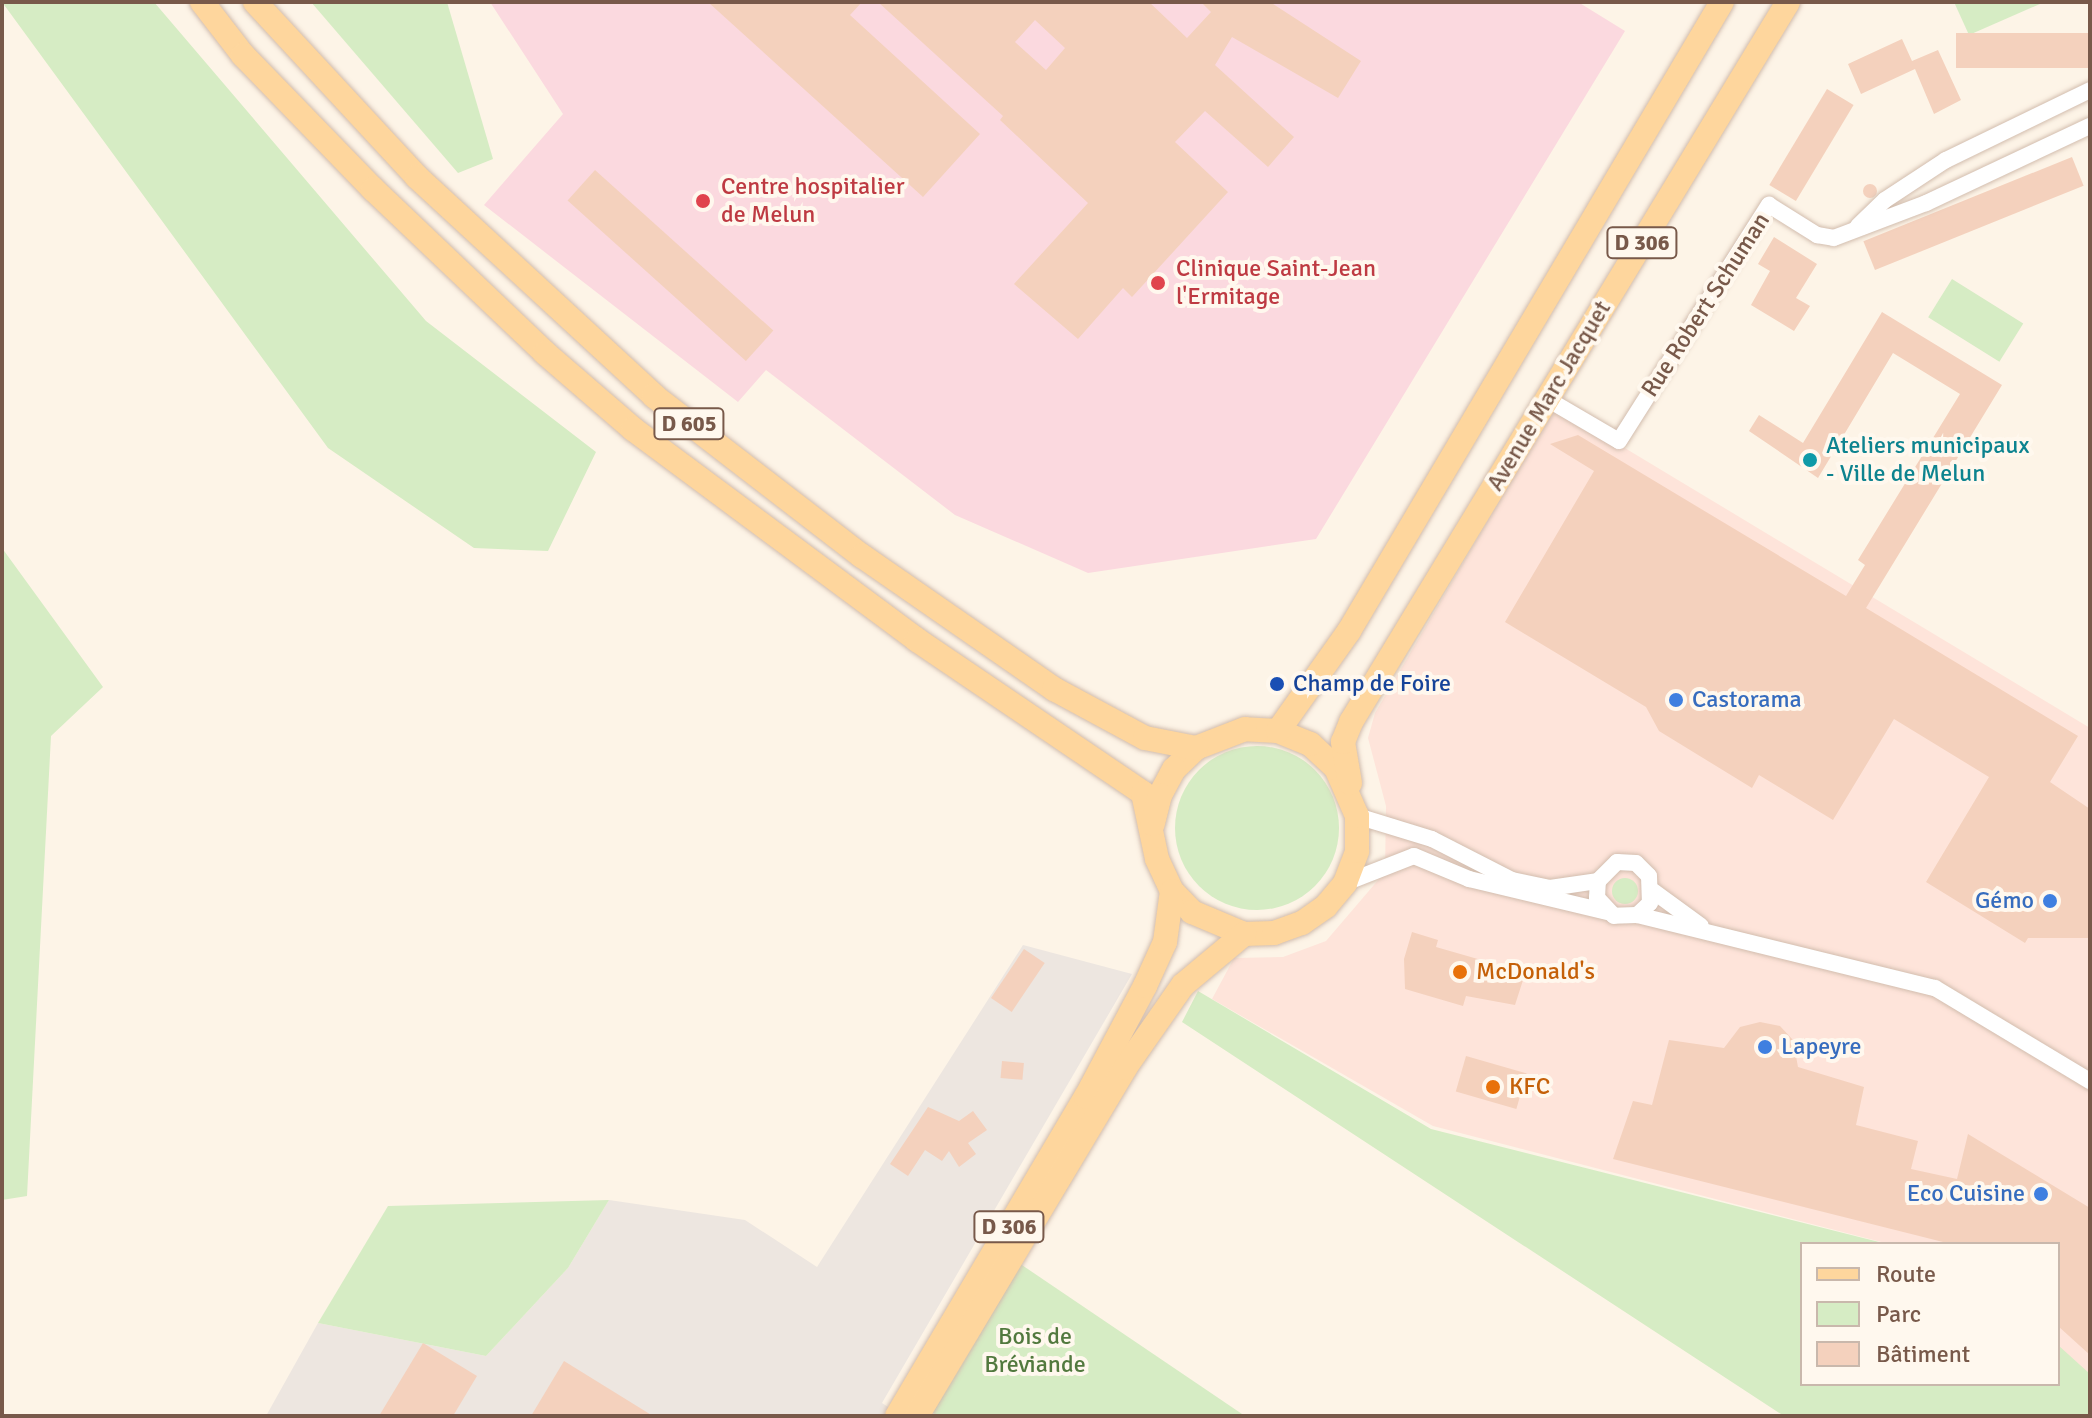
<!DOCTYPE html>
<meta charset="utf-8">
<style>
body{margin:0}
#map{position:relative;width:2092px;height:1418px;overflow:hidden;background:#fdf4e7;font-family:Signika,sans-serif}
div>[style]{position:absolute}
[style*='--x']{left:calc(var(--x)*1px);top:calc(var(--y)*1px);width:calc(var(--w)*1px);rotate:calc(var(--a)*1deg)}
.commercial>*{inset:0;background:#fee4da}
.industrial>*{inset:0;background:#ede6e0}
.medical>*{inset:0;background:#fbd9df}
.green>*{inset:0;background:#d6ecc4;transform-origin:0 0}
.round{border-radius:50%}
.building>*{inset:0;background:#f4d1bd;transform-origin:0 0}
.roads{filter:drop-shadow(0 0 2px #d2bdae) drop-shadow(0 0 2px #d2bdae)}
.minor>*{height:16px;margin:-8px;padding:0 8px;transform-origin:8px;border-radius:8px;background:#fff}
.primary>*{height:24px;margin:-12px;padding:0 12px;transform-origin:12px;border-radius:12px;background:#fed69d}
.dots>*{width:22px;height:22px;translate:-50% -50%;box-sizing:border-box;border:4px solid #fff8ee;border-radius:50%}
span{translate:-50% -50%;white-space:nowrap;text-align:center;line-height:1.15;-webkit-text-stroke:8px #fff8ee;paint-order:stroke}
.shield-label span{padding:2px 6px;background:#fff8ee;border:2px solid;border-radius:6px;-webkit-text-stroke-width:0}
.shield-label{font-size:22px;color:#78594a;font-weight:700}
.health-label{font-size:24px;color:#be3a42}
.left{translate:0 -50%;text-align:left}
.street-label{font-size:24px;color:#78594a}
.culture-label{font-size:24px;color:#0d838f}
.transit-label{font-size:24px;color:#164399}
.shop-label{font-size:24px;color:#366cbe}
.right{translate:-100% -50%;text-align:right}
.food-label{font-size:24px;color:#c56008}
.park-label{font-size:24px;color:#52793e}
.frame{position:absolute;inset:0;border:4px solid #78594a;pointer-events:none}
.legend{position:absolute;left:1800px;top:1242px;width:260px;height:144px;box-sizing:border-box;background:#fff8ee;border:2px solid #c9b8ac;margin:0;padding:10px 14px;list-style:none;font-size:24px;color:#78594a}
.legend li{display:flex;align-items:center;gap:16px;height:40px}
.legend b{width:40px;border:2px solid #c9b8ac}
</style>
<div id="map">
<div class="commercial">
<div style="clip-path:polygon(1555px 406px,2090px 728px,2090px 1375px,2058px 1346px,2058px 1244px,1889px 1244px,1433px 1126px,1212px 999px,1234px 958px,1283px 957px,1326px 941px,1385px 872px,1386px 806px,1368px 738px,1375px 713px)"></div>
</div>
<div class="industrial">
<div style="clip-path:polygon(1023px 945px,1132px 974px,882px 1403px,902px 1416px,266px 1416px,318px 1323px,486px 1356px,568px 1268px,609px 1200px,745px 1220px,817px 1267px)"></div>
</div>
<div class="medical">
<div style="clip-path:polygon(490px 2px,1578px 2px,1625px 31px,1316px 539px,1088px 573px,955px 515px,766px 370px,738px 402px,484px 205px,563px 114px)"></div>
</div>
<div class="green">
<div style="clip-path:polygon(2px 2px,154px 2px,426px 321px,596px 452px,548px 551px,474px 548px,328px 448px)"></div>
<div style="clip-path:polygon(311px 2px,447px 2px,493px 159px,458px 173px)"></div>
<div style="clip-path:polygon(1954px 2px,2039px 2px,2040px 4px,1969px 35px)"></div>
<div style="left:1952px;top:279px;width:84px;height:45px;rotate:32deg"></div>
<div style="clip-path:polygon(2px 548px,103px 687px,51px 736px,27px 1196px,2px 1200px)"></div>
<div class="round" style="left:1175px;top:746px;width:164px;height:164px"></div>
<div class="round" style="left:1612px;top:878px;width:26px;height:26px"></div>
<div style="clip-path:polygon(1198px 991px,1431px 1129px,1887px 1244px,1802px 1244px,1802px 1384px,2058px 1384px,2058px 1345px,2090px 1374px,2090px 1416px,1784px 1416px,1182px 1022px)"></div>
<div style="clip-path:polygon(609px 1200px,568px 1268px,486px 1356px,318px 1323px,388px 1206px)"></div>
<div style="clip-path:polygon(1013px 1259px,1245px 1416px,938px 1416px,930px 1411px)"></div>
</div>
<div class="building">
<div style="clip-path:polygon(708px 2px,862px 2px,850px 15px,980px 134px,923px 197px)"></div>
<div style="clip-path:polygon(evenodd,878px 2px,1149px 2px,1187px 38px,1211px 12px,1201px 2px,1270px 2px,1361px 61px,1338px 98px,1232px 37px,1215px 65px,1294px 137px,1268px 167px,1205px 111px,1175px 142px,1228px 192px,1132px 297px,1123px 288px,1078px 339px,1014px 284px,1088px 203px,1000px 120px,1003px 116px,878px 2px,1035px 20px,1065px 48px,1046px 70px,1015px 42px,1035px 20px)"></div>
<div style="left:2090px;top:33px;width:35px;height:134px;rotate:90deg"></div>
<div style="clip-path:polygon(1902px 39px,1912px 61px,1938px 50px,1961px 100px,1934px 114px,1915px 69px,1861px 94px,1848px 64px)"></div>
<div style="left:1827px;top:89px;width:31px;height:112px;rotate:31deg"></div>
<div style="left:2072px;top:157px;width:31px;height:225px;rotate:68deg"></div>
<div style="left:595px;top:170px;width:240px;height:41px;rotate:42deg"></div>
<div class="round" style="left:1863px;top:184px;width:14px;height:14px"></div>
<div style="clip-path:polygon(1774px 237px,1817px 264px,1796px 298px,1810px 306px,1794px 331px,1751px 305px,1770px 271px,1758px 264px)"></div>
<div style="clip-path:polygon(1882px 312px,2002px 385px,1866px 608px,2078px 736px,2050px 782px,2090px 809px,2090px 938px,2028px 938px,2025px 943px,1926px 882px,1989px 777px,1894px 719px,1833px 820px,1759px 775px,1752px 788px,1659px 731px,1646px 707px,1505px 622px,1594px 471px,1550px 444px,1578px 435px,1846px 596px,1865px 565px,1858px 560px,1960px 394px,1893px 353px,1818px 478px,1749px 431px,1759px 415px,1803px 443px)"></div>
<div style="clip-path:polygon(1412px 932px,1438px 940px,1436px 947px,1516px 970px,1514px 974px,1524px 977px,1515px 1005px,1466px 996px,1463px 1006px,1405px 989px,1404px 959px)"></div>
<div style="left:1024px;top:949px;width:25px;height:59px;rotate:34deg"></div>
<div style="clip-path:polygon(1760px 1022px,1780px 1026px,1793px 1040px,1798px 1067px,1864px 1087px,1856px 1125px,1918px 1141px,1911px 1169px,1957px 1179px,1968px 1134px,2090px 1208px,2090px 1355px,2058px 1326px,2058px 1244px,1951px 1244px,1613px 1159px,1633px 1101px,1652px 1105px,1669px 1040px,1724px 1048px,1740px 1027px)"></div>
<div style="left:1466px;top:1056px;width:63px;height:37px;rotate:16deg"></div>
<div style="left:1002px;top:1061px;width:22px;height:17px;rotate:5deg"></div>
<div style="clip-path:polygon(928px 1107px,959px 1121px,973px 1111px,987px 1130px,968px 1143px,976px 1154px,959px 1167px,949px 1151px,942px 1161px,925px 1150px,908px 1176px,890px 1164px)"></div>
<div style="clip-path:polygon(423px 1343px,477px 1376px,453px 1416px,379px 1416px)"></div>
<div style="clip-path:polygon(564px 1361px,653px 1416px,531px 1416px)"></div>
</div>
<div class="roads">
<div class="minor">
<div style="--x:1858;--y:226;--w:37;--a:-44"></div>
<div style="--x:1885;--y:200;--w:73;--a:-33.3"></div>
<div style="--x:1946;--y:160;--w:160;--a:-25.9"></div>
<div style="--x:1547;--y:399;--w:83;--a:30.3"></div>
<div style="--x:1619;--y:441;--w:280;--a:-57.6"></div>
<div style="--x:1769;--y:205;--w:57;--a:32"></div>
<div style="--x:1817;--y:235;--w:17;--a:10"></div>
<div style="--x:1834;--y:238;--w:98;--a:-20.8"></div>
<div style="--x:1926;--y:203;--w:181;--a:-25.2"></div>
<div style="--x:1357;--y:816;--w:78;--a:17"></div>
<div style="--x:1432;--y:839;--w:90;--a:27.1"></div>
<div style="--x:1512;--y:880;--w:39;--a:12"></div>
<div style="--x:1550;--y:888;--w:49;--a:-8.3"></div>
<div style="--x:1598;--y:881;--w:27;--a:-45"></div>
<div style="--x:1617;--y:862;--w:19;--a:3"></div>
<div style="--x:1636;--y:863;--w:18;--a:45"></div>
<div style="--x:1649;--y:876;--w:27;--a:88"></div>
<div style="--x:1650;--y:903;--w:18;--a:137"></div>
<div style="--x:1637;--y:915;--w:23;--a:178"></div>
<div style="--x:1614;--y:916;--w:25;--a:-133"></div>
<div style="--x:1597;--y:898;--w:17;--a:-87"></div>
<div style="--x:1345;--y:883;--w:74;--a:-21.4"></div>
<div style="--x:1414;--y:856;--w:60;--a:22.7"></div>
<div style="--x:1469;--y:879;--w:143;--a:13.4"></div>
<div style="--x:1653;--y:891;--w:59;--a:36.1"></div>
<div style="--x:1637;--y:915;--w:307;--a:13.8"></div>
<div style="--x:1935;--y:988;--w:181;--a:31"></div>
</div>
<div class="primary">
<div style="--x:202;--y:2;--w:67;--a:52.3"></div>
<div style="--x:243;--y:55;--w:187;--a:45.9"></div>
<div style="--x:373;--y:189;--w:238;--a:43.6"></div>
<div style="--x:545;--y:353;--w:116;--a:40.8"></div>
<div style="--x:633;--y:429;--w:354;--a:36.6"></div>
<div style="--x:917;--y:640;--w:273;--a:34.1"></div>
<div style="--x:1143;--y:793;--w:67;--a:78"></div>
<div style="--x:1157;--y:859;--w:35;--a:65"></div>
<div style="--x:1172;--y:891;--w:29;--a:46"></div>
<div style="--x:1192;--y:912;--w:56;--a:22.9"></div>
<div style="--x:1244;--y:934;--w:30;--a:-2"></div>
<div style="--x:1274;--y:933;--w:30;--a:-20"></div>
<div style="--x:1302;--y:923;--w:29;--a:-35"></div>
<div style="--x:1326;--y:906;--w:30;--a:-50"></div>
<div style="--x:1345;--y:883;--w:34;--a:-69"></div>
<div style="--x:1357;--y:851;--w:35;--a:-90"></div>
<div style="--x:1357;--y:816;--w:52;--a:-113.6"></div>
<div style="--x:1336;--y:768;--w:35;--a:-137"></div>
<div style="--x:1310;--y:744;--w:35;--a:-158"></div>
<div style="--x:1278;--y:731;--w:33;--a:-177"></div>
<div style="--x:1245;--y:729;--w:53;--a:158.8"></div>
<div style="--x:1196;--y:748;--w:30;--a:136"></div>
<div style="--x:1174;--y:769;--w:30;--a:118"></div>
<div style="--x:1160;--y:795;--w:30;--a:104"></div>
<div style="--x:255;--y:2;--w:238;--a:47.2"></div>
<div style="--x:417;--y:177;--w:323;--a:42.7"></div>
<div style="--x:654;--y:396;--w:262;--a:37.6"></div>
<div style="--x:862;--y:556;--w:234;--a:34.7"></div>
<div style="--x:1054;--y:689;--w:103;--a:28.3"></div>
<div style="--x:1145;--y:738;--w:52;--a:11.1"></div>
<div style="--x:1278;--y:731;--w:123;--a:-54.6"></div>
<div style="--x:1349;--y:631;--w:731;--a:-59.33"></div>
<div style="--x:1350;--y:783;--w:42;--a:-99.7"></div>
<div style="--x:1343;--y:742;--w:22;--a:-68"></div>
<div style="--x:1351;--y:722;--w:842;--a:-58.74"></div>
<div style="--x:897;--y:1416;--w:371;--a:-59.4"></div>
<div style="--x:1086;--y:1097;--w:126;--a:-62"></div>
<div style="--x:1145;--y:986;--w:48;--a:-65.6"></div>
<div style="--x:1165;--y:942;--w:51;--a:-82.2"></div>
<div style="--x:917;--y:1416;--w:405;--a:-59.1"></div>
<div style="--x:1125;--y:1068;--w:101;--a:-55.1"></div>
<div style="--x:1183;--y:985;--w:80;--a:-39.9"></div>
</div>
</div>
<div class="dots">
<div style="left:703px;top:201px;background:#e0444e"></div>
<div style="left:1158px;top:283px;background:#e0444e"></div>
<div style="left:1810px;top:460px;background:#0f9aa8"></div>
<div style="left:1277px;top:684px;background:#1a4fb4"></div>
<div style="left:1676px;top:700px;background:#3f7fe0"></div>
<div style="left:2050px;top:901px;background:#3f7fe0"></div>
<div style="left:1460px;top:972px;background:#e8710a"></div>
<div style="left:1765px;top:1047px;background:#3f7fe0"></div>
<div style="left:1493px;top:1087px;background:#e8710a"></div>
<div style="left:2041px;top:1194px;background:#3f7fe0"></div>
</div>
<div class="shield-label">
<span style="left:1642px;top:243px">D 306</span>
<span style="left:689px;top:424px">D 605</span>
<span style="left:1009px;top:1227px">D 306</span>
</div>
<div class="health-label">
<span class="left" style="left:721px;top:201px">Centre hospitalier<br>de Melun</span>
<span class="left" style="left:1176px;top:283px">Clinique Saint-Jean<br>l'Ermitage</span>
</div>
<div class="street-label">
<span style="left:1706px;top:305px;rotate:-57deg">Rue Robert Schuman</span>
<span style="left:1549px;top:396px;rotate:-59deg">Avenue Marc Jacquet</span>
</div>
<div class="culture-label">
<span class="left" style="left:1826px;top:460px">Ateliers municipaux<br>- Ville de Melun</span>
</div>
<div class="transit-label">
<span class="left" style="left:1293px;top:684px">Champ de Foire</span>
</div>
<div class="shop-label">
<span class="left" style="left:1692px;top:700px">Castorama</span>
<span class="right" style="left:2034px;top:901px">Gémo</span>
<span class="left" style="left:1781px;top:1047px">Lapeyre</span>
<span class="right" style="left:2025px;top:1194px">Eco Cuisine</span>
</div>
<div class="food-label">
<span class="left" style="left:1476px;top:972px">McDonald's</span>
<span class="left" style="left:1509px;top:1087px">KFC</span>
</div>
<div class="park-label">
<span style="left:1035px;top:1351px">Bois de<br>Bréviande</span>
</div>
<div class="frame"></div>
<ul class="legend">
<li><b style="height:10px;background:#fed69d"></b>Route</li>
<li><b style="height:22px;background:#d6ecc4"></b>Parc</li>
<li><b style="height:22px;background:#f4d1bd"></b>Bâtiment</li>
</ul>
</div>
